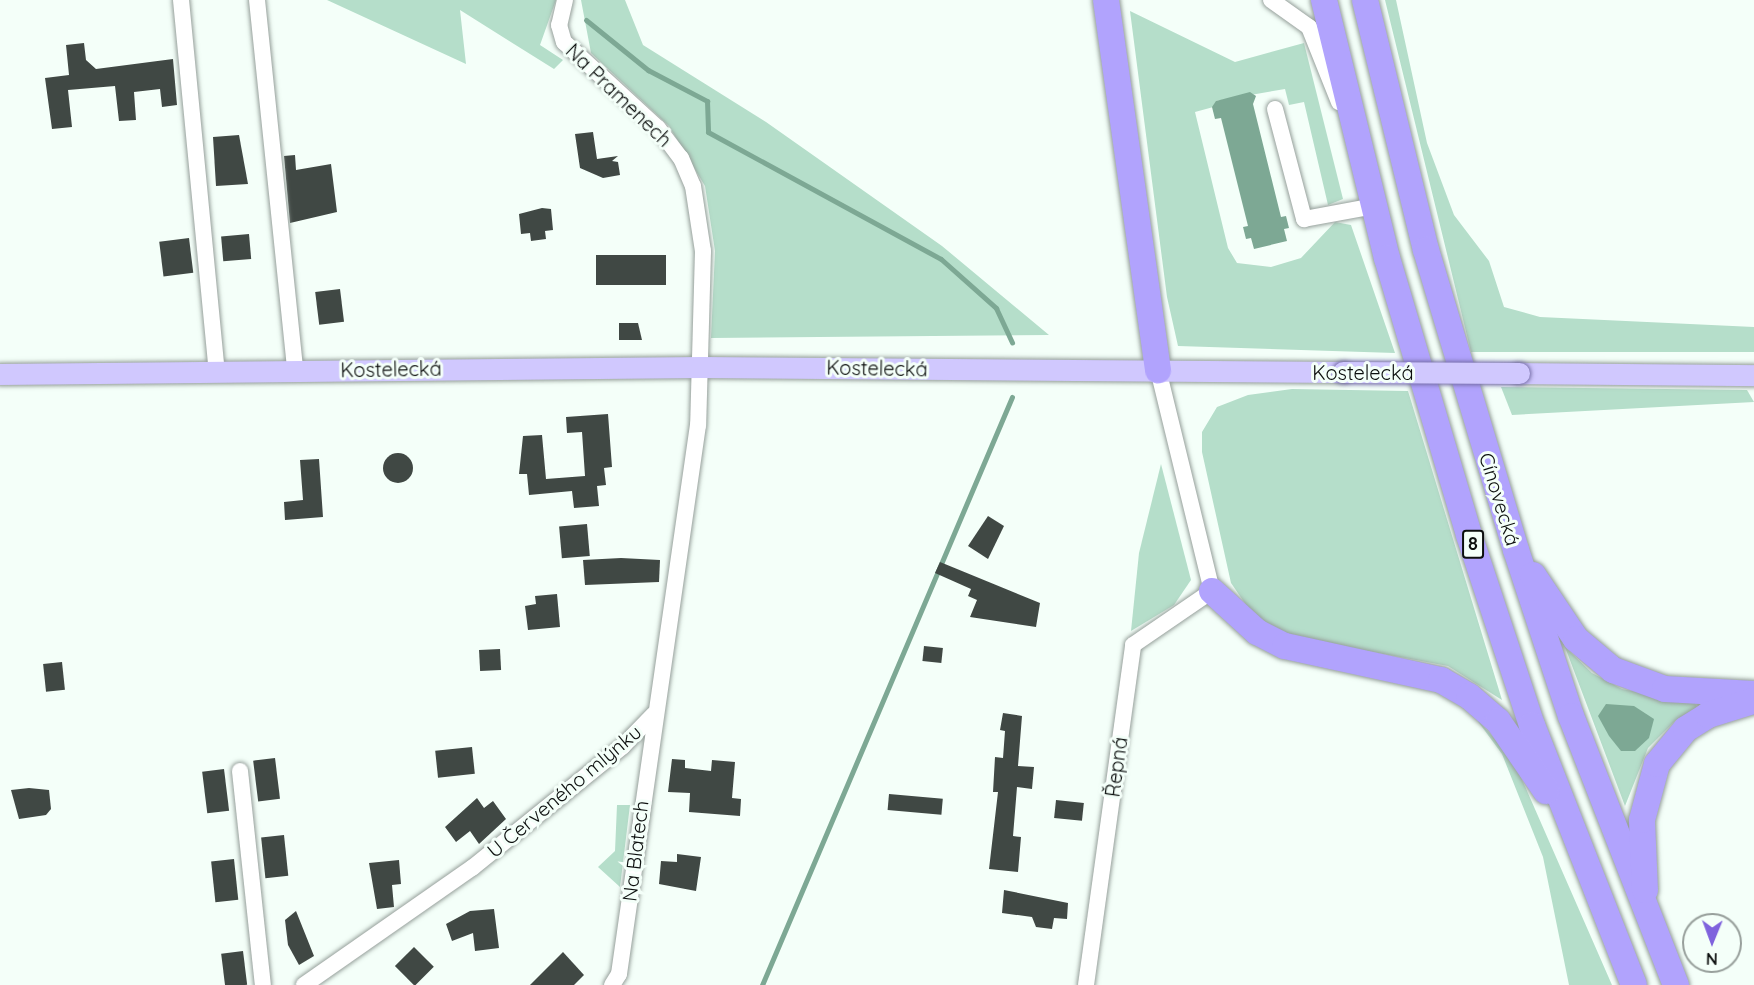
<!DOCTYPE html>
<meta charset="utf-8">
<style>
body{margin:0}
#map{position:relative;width:1754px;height:985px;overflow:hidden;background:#f4fff9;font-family:Quicksand,sans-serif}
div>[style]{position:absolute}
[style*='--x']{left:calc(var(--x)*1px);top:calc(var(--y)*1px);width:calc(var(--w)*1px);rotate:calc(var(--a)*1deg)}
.green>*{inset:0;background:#b5deca}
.water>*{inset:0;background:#7da894}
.stream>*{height:5px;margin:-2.5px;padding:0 2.5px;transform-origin:2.5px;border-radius:2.5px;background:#7da894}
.building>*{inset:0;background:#404844;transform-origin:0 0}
.round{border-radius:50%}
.roads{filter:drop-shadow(0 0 2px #96a09b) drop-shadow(0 0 2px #96a09b)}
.minor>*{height:16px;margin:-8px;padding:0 8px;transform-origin:8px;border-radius:8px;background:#fff}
.major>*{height:21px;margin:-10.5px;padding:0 10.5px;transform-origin:10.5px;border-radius:10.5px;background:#d0c8fe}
.highway>*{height:26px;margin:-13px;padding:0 13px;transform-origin:13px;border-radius:13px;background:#b1a3fd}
.bridges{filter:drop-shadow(0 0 2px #776fa9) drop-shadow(0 0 2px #776fa9)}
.major-bridge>*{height:21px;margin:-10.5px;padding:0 10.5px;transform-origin:10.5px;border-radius:10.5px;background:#d0c8fe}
span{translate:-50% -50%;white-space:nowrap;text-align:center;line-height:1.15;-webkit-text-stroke:6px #f4fff9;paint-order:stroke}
.shield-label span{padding:2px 4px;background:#f4fff9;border:2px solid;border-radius:4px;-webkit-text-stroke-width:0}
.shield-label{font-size:18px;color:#0c0f0e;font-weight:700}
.street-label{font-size:20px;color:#0c0f0e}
.north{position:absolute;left:1682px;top:913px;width:60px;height:60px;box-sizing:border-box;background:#f4fff9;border:2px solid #979f9b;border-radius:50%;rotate:181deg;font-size:16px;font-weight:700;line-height:24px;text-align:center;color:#0c0f0e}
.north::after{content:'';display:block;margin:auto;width:21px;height:27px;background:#7f62dd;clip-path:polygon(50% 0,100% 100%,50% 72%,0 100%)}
</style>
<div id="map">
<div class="green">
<div style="clip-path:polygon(327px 0,556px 0,540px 45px,563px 60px,554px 69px,460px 10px,466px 64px)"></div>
<div style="clip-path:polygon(581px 0,625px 0,643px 45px,766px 122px,942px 246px,1049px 335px,711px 338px,715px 251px,705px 186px,669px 126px,591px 53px)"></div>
<div style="clip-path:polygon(1385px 0,1396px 0,1427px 143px,1454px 215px,1489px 261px,1504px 307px,1540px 317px,1754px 327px,1754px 352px,1471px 352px)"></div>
<div style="clip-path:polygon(1130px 11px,1235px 62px,1304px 43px,1343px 199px,1328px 205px,1304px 102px,1289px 105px,1285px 89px,1216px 101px,1217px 106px,1195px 112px,1228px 248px,1237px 263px,1271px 267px,1301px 258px,1335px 222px,1351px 225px,1395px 353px,1178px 346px,1167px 297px)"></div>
<div style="clip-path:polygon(1501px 387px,1747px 390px,1754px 402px,1512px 415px)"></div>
<div style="clip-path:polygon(1292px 389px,1408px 391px,1502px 700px,1448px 666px,1287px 636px,1251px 612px,1231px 583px,1202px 452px,1202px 432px,1217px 407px,1248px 395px)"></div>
<div style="clip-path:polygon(1161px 464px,1191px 580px,1174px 605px,1131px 631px,1139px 553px)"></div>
<div style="clip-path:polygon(1565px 647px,1592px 673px,1622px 689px,1695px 703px,1697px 708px,1676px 720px,1648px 748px,1625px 806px)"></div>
<div style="clip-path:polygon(1474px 716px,1513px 759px,1612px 985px,1569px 985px,1543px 857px,1502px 754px)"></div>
<div style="clip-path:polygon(617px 805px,630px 805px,620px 887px,598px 867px,615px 851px)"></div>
</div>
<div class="water">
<div style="clip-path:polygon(1250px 92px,1256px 96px,1253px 104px,1281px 217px,1286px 216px,1289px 228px,1284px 229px,1287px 241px,1254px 249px,1251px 238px,1246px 239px,1243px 227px,1248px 226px,1221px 118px,1215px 119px,1212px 107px,1216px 101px)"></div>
<div style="clip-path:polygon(1606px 704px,1634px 706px,1654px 719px,1649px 738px,1635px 751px,1621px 751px,1609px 736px,1598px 716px)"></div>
</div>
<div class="stream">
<div style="--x:586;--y:20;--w:80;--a:38.9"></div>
<div style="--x:648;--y:70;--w:67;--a:27.7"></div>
<div style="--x:707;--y:101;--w:31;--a:88"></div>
<div style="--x:708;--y:132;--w:265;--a:28.6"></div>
<div style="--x:941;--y:259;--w:74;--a:41.7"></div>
<div style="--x:996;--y:308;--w:38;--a:65"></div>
<div style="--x:762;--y:985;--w:639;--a:-66.97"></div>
</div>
<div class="building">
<div style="clip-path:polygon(84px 43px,86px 60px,96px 69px,173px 59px,177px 105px,162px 107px,160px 89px,134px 92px,136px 120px,119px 121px,115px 86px,68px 90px,72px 127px,52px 129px,45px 78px,69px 75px,66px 45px)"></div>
<div style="clip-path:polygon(593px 132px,597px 159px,618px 156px,612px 161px,618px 162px,620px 175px,603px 178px,580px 168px,575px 134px)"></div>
<div style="clip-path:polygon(239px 135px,248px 184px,216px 186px,213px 137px)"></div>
<div style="clip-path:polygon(295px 155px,296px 170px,331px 164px,337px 212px,290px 223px,284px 156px)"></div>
<div style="clip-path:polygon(542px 208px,551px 209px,553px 230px,545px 231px,546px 239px,531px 241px,530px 233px,521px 234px,519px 214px)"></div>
<div style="left:249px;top:234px;width:25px;height:28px;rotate:85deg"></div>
<div style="left:189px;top:238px;width:35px;height:30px;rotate:83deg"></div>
<div style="left:666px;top:255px;width:30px;height:70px;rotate:90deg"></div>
<div style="left:340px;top:289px;width:33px;height:25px;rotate:83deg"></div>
<div style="clip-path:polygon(619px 323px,638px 323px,642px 340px,619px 340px)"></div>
<div style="clip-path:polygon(608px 414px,612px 467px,604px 468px,606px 485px,597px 486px,599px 506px,574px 508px,572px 491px,529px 495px,527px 474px,519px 474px,523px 436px,542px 435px,546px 479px,585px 476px,582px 432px,567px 433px,566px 417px)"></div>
<div class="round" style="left:383px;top:453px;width:30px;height:30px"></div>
<div style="clip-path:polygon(319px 459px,323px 517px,285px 520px,284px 502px,303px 500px,300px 460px)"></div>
<div style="clip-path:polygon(988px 516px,1004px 526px,988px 559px,968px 546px)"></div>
<div style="left:587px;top:524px;width:32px;height:28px;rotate:85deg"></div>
<div style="clip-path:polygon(621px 558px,660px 560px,659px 582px,585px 585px,583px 560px)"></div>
<div style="clip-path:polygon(940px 562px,1040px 603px,1036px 627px,970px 617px,977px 600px,968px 596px,971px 589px,935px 573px)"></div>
<div style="clip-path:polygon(557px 594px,560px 627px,528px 630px,525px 606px,536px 604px,535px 596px)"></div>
<div style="left:924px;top:646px;width:19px;height:15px;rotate:6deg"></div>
<div style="left:500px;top:649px;width:21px;height:21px;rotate:87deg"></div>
<div style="left:62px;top:662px;width:28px;height:19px;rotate:84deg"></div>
<div style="clip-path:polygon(1003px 713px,1022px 716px,1018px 766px,1034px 767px,1032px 789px,1017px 787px,1013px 836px,1021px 837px,1018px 872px,989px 869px,998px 792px,993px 792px,995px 757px,1003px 758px,1005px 731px,1000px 730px)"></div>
<div style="left:472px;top:747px;width:27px;height:37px;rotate:84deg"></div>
<div style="left:275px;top:758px;width:41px;height:22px;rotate:83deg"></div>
<div style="clip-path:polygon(672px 759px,685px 760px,685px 768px,711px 771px,712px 760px,735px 762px,732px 798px,741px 799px,740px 816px,689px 812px,690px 793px,668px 792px)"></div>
<div style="left:224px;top:769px;width:42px;height:22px;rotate:83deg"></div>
<div style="clip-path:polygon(29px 788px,49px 790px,51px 809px,46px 815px,19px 819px,11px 790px)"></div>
<div style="left:889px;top:794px;width:54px;height:16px;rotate:5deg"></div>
<div style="clip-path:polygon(477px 798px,484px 808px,493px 801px,506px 819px,479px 844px,470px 831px,456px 842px,445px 827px)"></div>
<div style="left:1056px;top:800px;width:28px;height:18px;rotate:6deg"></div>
<div style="left:284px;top:835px;width:41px;height:23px;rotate:84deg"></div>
<div style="clip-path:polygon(677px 854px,701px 857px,696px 891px,659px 884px,661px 861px,677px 862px)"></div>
<div style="left:234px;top:859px;width:41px;height:23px;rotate:84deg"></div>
<div style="clip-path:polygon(399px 860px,401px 884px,392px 885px,394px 907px,377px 909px,369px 863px)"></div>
<div style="clip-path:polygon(1004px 890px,1068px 903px,1067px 919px,1054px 918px,1052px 929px,1036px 927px,1032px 917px,1002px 913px)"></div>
<div style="clip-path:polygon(494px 909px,499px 948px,475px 951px,473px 933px,452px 941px,446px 924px,470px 911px)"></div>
<div style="clip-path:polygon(296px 911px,314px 956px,299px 965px,288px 945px,285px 920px)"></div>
<div style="left:414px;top:947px;width:28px;height:27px;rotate:45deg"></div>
<div style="left:243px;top:951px;width:34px;height:22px;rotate:83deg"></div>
<div style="clip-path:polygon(563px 952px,584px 975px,574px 985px,530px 985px)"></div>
</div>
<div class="roads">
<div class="minor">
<div style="--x:181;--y:0;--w:373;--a:84.5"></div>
<div style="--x:257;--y:0;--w:372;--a:84.1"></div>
<div style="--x:565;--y:0;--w:26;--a:103"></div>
<div style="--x:559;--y:25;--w:18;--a:74"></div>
<div style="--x:564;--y:42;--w:127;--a:42.5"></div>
<div style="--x:658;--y:128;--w:38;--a:53"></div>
<div style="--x:681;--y:158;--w:30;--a:67"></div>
<div style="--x:693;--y:186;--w:66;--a:81.3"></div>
<div style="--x:703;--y:251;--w:174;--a:91.6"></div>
<div style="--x:698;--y:425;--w:555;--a:98.19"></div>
<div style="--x:619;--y:974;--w:13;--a:122"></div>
<div style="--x:1271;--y:0;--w:47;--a:35.4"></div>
<div style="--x:1309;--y:27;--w:81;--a:68.2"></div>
<div style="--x:1275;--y:109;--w:114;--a:75.2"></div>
<div style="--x:1304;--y:219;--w:71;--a:-10.5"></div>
<div style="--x:240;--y:771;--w:215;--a:83.9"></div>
<div style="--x:304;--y:985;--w:205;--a:-34.9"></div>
<div style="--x:472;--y:868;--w:193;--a:-38.9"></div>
<div style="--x:622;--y:747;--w:46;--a:-45.9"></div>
<div style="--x:1086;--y:985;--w:343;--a:-82.1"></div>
<div style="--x:1133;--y:645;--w:96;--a:-34.4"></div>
<div style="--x:1212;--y:591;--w:228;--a:-103.7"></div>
</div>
<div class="major">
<div style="--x:1519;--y:373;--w:235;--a:0.5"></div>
<div style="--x:0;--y:374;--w:701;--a:-0.57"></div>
<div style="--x:701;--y:367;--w:642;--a:0.45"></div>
</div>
<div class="highway">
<div style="--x:1106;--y:0;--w:374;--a:82"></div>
<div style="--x:1324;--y:0;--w:266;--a:76.3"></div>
<div style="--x:1387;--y:258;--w:289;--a:73.5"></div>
<div style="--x:1469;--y:535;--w:200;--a:71.7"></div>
<div style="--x:1532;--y:725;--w:279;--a:68.6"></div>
<div style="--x:1365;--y:0;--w:257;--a:76.3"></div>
<div style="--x:1426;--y:250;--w:313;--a:73.3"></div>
<div style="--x:1516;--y:550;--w:175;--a:71.7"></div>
<div style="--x:1571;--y:716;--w:289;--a:68.7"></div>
<div style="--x:1533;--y:575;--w:77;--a:56.1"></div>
<div style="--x:1576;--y:639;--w:48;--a:40"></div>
<div style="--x:1613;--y:670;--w:55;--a:20.1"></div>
<div style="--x:1665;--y:689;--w:89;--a:3.2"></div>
<div style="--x:1212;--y:591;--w:61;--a:42.3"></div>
<div style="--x:1257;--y:632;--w:31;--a:27"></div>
<div style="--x:1285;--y:646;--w:160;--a:12.3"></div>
<div style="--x:1441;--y:680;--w:32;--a:30"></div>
<div style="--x:1469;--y:696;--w:38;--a:41"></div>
<div style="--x:1498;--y:721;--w:85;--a:55.6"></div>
<div style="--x:1645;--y:890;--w:70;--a:-92.5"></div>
<div style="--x:1642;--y:820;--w:58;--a:-75"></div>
<div style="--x:1657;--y:764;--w:45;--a:-50.4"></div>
<div style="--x:1686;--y:729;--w:26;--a:-32"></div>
<div style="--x:1708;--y:715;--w:47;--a:-17.3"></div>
</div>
</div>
<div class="bridges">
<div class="major-bridge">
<div style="--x:1343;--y:372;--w:176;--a:0.3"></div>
</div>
</div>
<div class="shield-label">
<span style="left:1473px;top:544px">8</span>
</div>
<div class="street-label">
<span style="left:619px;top:95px;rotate:44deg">Na Pramenech</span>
<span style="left:877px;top:368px;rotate:1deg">Kostelecká</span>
<span style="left:391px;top:369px;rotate:-1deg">Kostelecká</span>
<span style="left:1363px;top:372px">Kostelecká</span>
<span style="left:1500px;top:499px;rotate:73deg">Cínovecká</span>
<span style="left:1116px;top:767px;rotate:-82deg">Řepná</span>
<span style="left:564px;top:791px;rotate:-40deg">U Červeného mlýnku</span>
<span style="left:635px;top:851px;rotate:-83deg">Na Blatech</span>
</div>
<div class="north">N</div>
</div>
